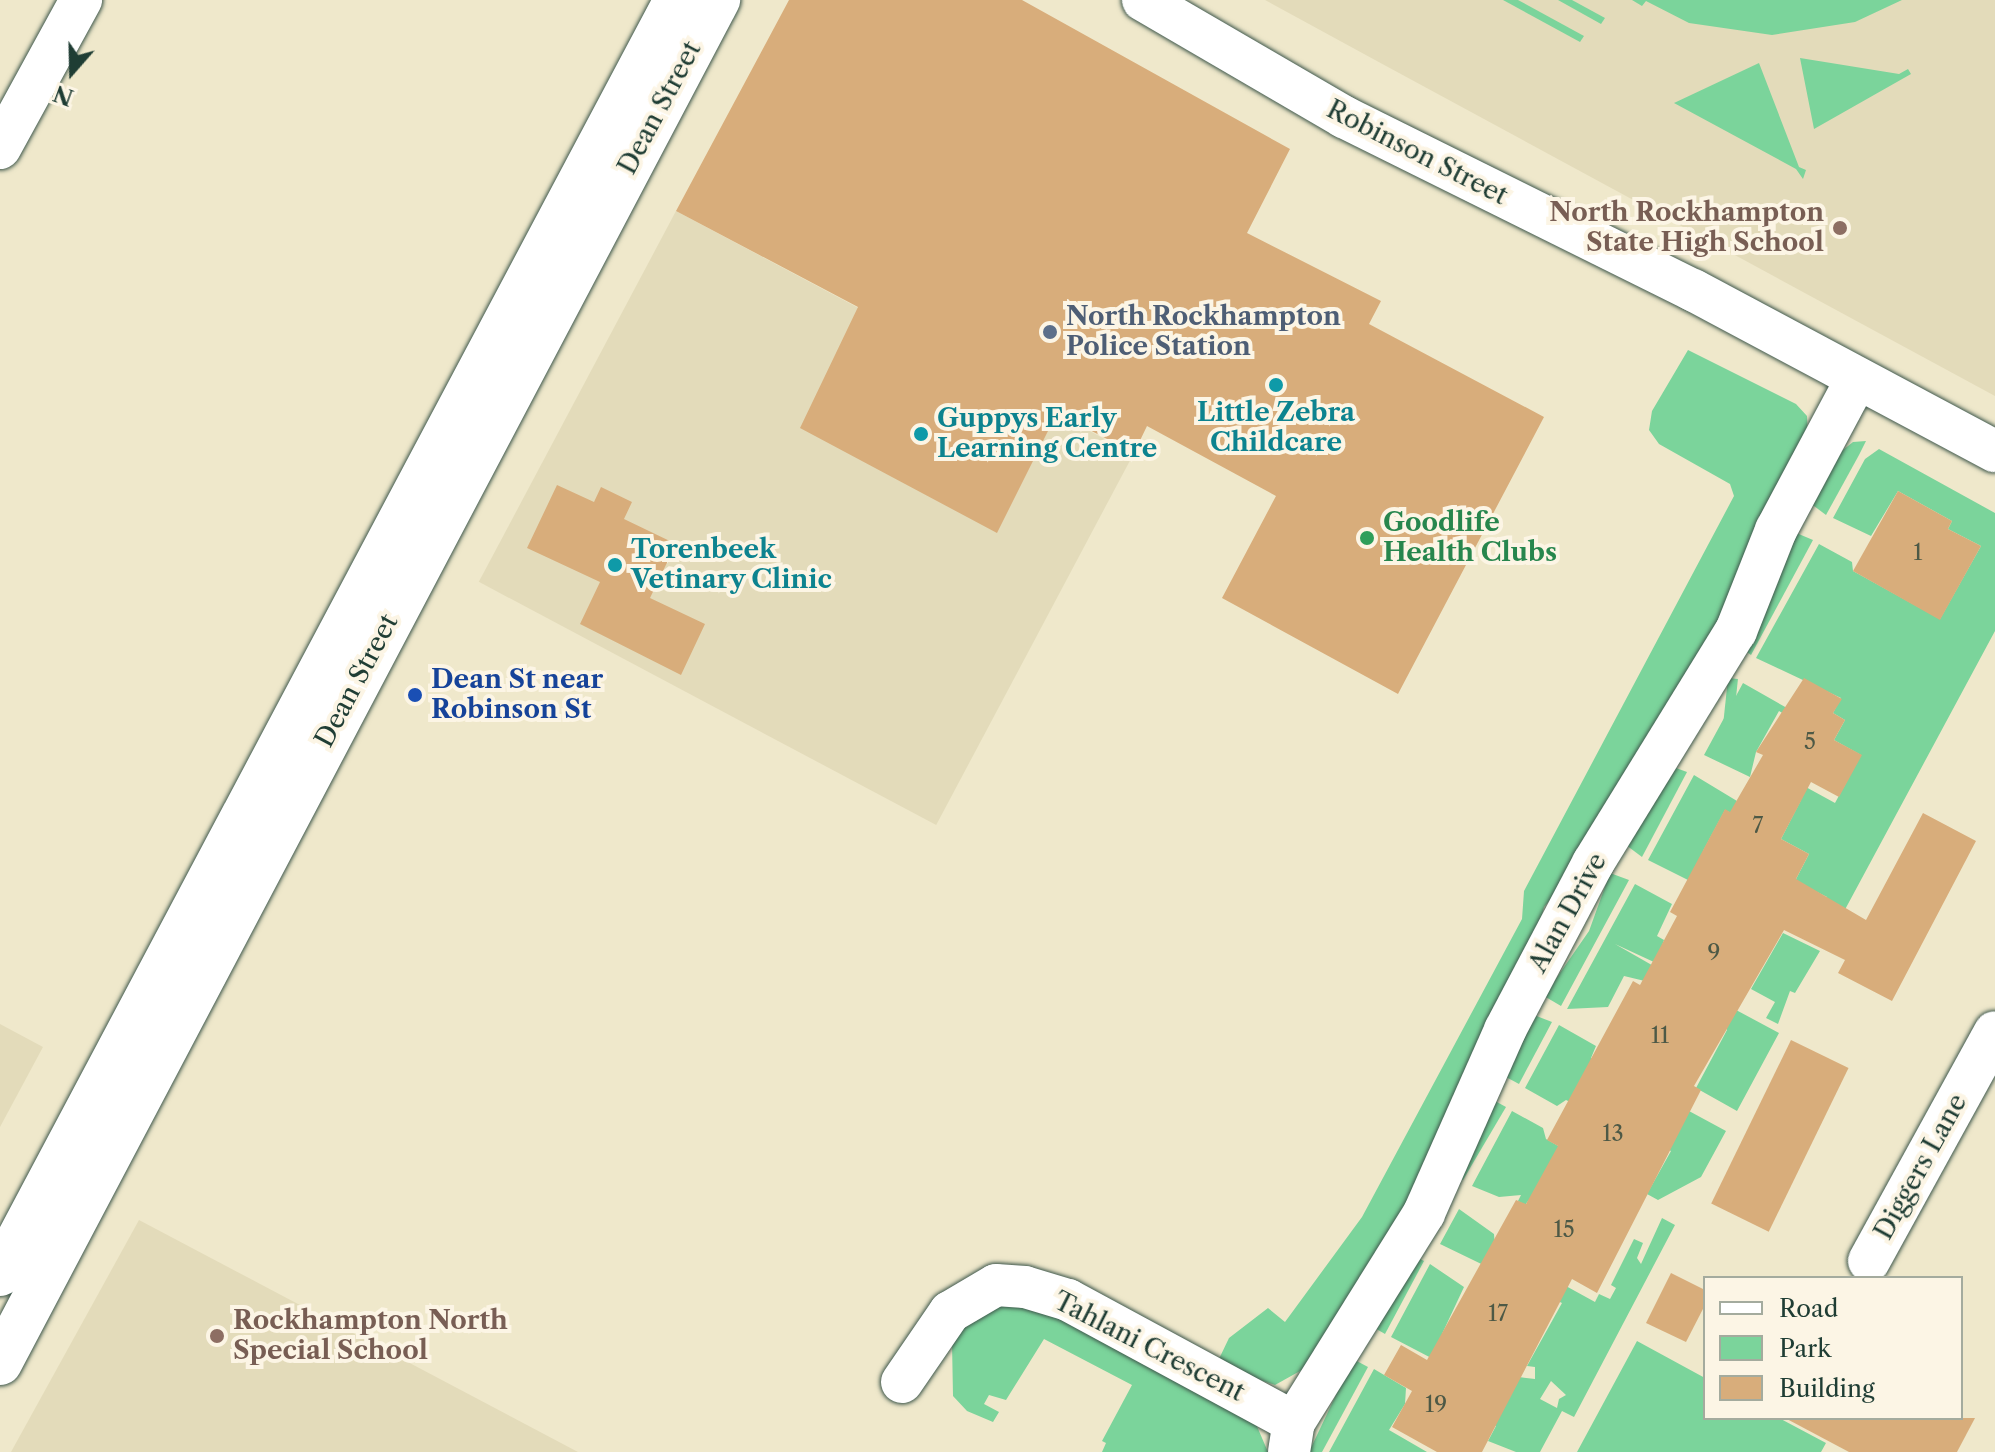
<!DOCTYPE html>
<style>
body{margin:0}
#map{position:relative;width:1995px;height:1452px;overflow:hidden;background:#efe8cb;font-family:"Libre Caslon Text",serif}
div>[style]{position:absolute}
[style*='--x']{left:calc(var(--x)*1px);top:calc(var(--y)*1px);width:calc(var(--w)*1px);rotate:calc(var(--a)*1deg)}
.built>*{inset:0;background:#e3dbba;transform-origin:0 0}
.green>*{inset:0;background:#7bd49b;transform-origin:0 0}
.building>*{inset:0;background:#d8ad7b;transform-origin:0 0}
.roads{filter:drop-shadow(0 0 2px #3e574b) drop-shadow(0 0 2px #3e574b)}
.street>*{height:42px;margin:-21px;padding:0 21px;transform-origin:21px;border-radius:21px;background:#fff}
.secondary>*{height:44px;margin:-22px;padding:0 22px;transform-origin:22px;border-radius:22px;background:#fff}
.dots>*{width:22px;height:22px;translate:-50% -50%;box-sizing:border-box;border:4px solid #fcf5e5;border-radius:50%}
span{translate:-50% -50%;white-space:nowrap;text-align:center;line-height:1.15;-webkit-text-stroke:8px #fcf5e5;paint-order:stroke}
.number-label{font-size:22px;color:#4d5946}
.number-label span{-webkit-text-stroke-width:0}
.street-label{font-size:26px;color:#1f3d34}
.education-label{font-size:26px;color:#785e54;font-weight:700}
.right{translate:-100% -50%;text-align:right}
.left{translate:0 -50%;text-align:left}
.service-label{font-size:26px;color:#4e5e75;font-weight:700}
.culture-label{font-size:26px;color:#0d838f;font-weight:700}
.leisure-label{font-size:26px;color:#27864d;font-weight:700}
.transit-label{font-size:26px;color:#164399;font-weight:700}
.legend{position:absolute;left:1703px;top:1276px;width:260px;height:144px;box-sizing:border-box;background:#fcf5e5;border:2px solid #a4ab9e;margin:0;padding:10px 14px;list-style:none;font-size:24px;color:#1f3d34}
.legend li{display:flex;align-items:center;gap:16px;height:40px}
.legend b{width:40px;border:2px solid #a4ab9e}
.north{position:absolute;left:32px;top:32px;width:80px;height:80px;-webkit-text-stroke:6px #fcf5e5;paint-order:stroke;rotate:200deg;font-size:22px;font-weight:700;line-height:32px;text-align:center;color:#1f3d34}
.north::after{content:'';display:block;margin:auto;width:28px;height:36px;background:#1f3d34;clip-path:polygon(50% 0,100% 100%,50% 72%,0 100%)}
</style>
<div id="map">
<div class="built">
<div style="clip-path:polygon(1265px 0,1995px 0,1995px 396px,1375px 60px)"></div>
<div style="left:676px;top:211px;width:518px;height:420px;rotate:28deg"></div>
<div style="clip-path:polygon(0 1024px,43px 1047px,0 1127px)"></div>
<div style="clip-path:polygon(139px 1220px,578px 1452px,11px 1452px)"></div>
</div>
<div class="green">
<div style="clip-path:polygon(1503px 0,1518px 0,1584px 36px,1580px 42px)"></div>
<div style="clip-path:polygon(1558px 0,1572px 0,1605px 18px,1601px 24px)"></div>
<div style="clip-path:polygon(1632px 0,1902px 0,1855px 22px,1772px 35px,1689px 23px,1646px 1px,1642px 6px)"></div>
<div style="clip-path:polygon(1800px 58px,1899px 74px,1908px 69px,1911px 74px,1814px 129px)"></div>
<div style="clip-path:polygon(1759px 63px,1799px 167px,1806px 170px,1803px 179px,1796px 169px,1674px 103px)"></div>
<div style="clip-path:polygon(1688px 350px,1796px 404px,1807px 416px,1808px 439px,1679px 699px,1573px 872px,1544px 907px,1534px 948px,1407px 1210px,1309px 1366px,1275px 1385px,1245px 1375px,1218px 1361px,1229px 1338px,1268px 1308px,1285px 1322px,1362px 1217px,1522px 919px,1524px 891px,1734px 496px,1730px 484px,1659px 444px,1649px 430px,1652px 411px)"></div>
<div style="clip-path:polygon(1866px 441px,1859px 455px,1826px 515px,1810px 503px,1838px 454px,1853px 442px)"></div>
<div style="clip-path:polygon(1879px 449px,1995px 513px,1995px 631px,1834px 930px,1706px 859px,1688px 880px,1648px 860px,1694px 775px,1737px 801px,1731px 813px,1725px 810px,1703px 851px,1787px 895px,1790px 890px,1797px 898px,1807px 897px,1804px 904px,1819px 911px,1827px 897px,1795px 881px,1809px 854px,1781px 839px,1801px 800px,1754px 775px,1760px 762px,1835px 803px,1861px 755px,1834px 740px,1845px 720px,1833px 713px,1841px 698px,1756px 658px,1819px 544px,1852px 562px,1853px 571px,1940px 619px,1981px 546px,1948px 529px,1952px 521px,1898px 491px,1871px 536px,1833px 518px,1865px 459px)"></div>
<div style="clip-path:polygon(1794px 532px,1813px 540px,1751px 655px,1747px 652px)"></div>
<div style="left:1728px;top:678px;width:10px;height:76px;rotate:6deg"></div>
<div style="clip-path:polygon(1743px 683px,1787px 708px,1784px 714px,1779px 711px,1756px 752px,1750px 777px,1704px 755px)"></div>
<div style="clip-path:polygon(1676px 768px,1687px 772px,1642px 857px,1626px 845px)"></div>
<div style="clip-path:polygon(1610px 873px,1629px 880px,1561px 1006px,1544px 996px,1589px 931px)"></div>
<div style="clip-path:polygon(1635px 884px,1672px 904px,1657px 936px,1664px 940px,1656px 963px,1615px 944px,1657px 968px,1649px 982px,1624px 976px,1608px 1007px,1567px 1009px)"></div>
<div style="clip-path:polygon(1783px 933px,1820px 951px,1795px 993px,1790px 991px,1778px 1024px,1766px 1018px,1775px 1002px,1751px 989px)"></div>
<div style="clip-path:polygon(1710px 996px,1779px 1033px,1737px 1111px,1696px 1088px,1727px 1030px)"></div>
<div style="clip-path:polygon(1534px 1015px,1552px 1022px,1519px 1084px,1506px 1077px)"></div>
<div style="clip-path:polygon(1559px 1025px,1596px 1046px,1591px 1058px,1726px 1131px,1701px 1177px,1658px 1200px,1647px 1194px,1671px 1151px,1566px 1100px,1557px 1106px,1525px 1088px)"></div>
<div style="clip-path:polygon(1495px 1101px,1506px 1107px,1463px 1180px,1460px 1178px)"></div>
<div style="clip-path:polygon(1512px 1111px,1543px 1128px,1546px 1139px,1567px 1151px,1525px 1205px,1518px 1201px,1521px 1195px,1499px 1197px,1472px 1186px)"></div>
<div style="clip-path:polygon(evenodd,1459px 1209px,1494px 1234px,1495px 1247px,1595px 1302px,1599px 1294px,1610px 1299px,1616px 1288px,1611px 1285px,1634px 1239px,1643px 1243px,1637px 1258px,1641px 1264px,1662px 1218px,1675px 1225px,1574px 1417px,1562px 1411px,1540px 1452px,1516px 1452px,1488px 1441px,1496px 1426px,1483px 1418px,1437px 1361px,1391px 1337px,1430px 1264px,1464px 1287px,1442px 1334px,1519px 1377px,1535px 1379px,1535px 1367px,1527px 1366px,1562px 1303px,1440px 1244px,1459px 1209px,1551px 1381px,1566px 1395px,1559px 1399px,1557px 1408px,1540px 1399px,1551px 1381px)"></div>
<div style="clip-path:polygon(1418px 1258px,1424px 1261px,1385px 1334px,1373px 1327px)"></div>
<div style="clip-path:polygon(999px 1303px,1049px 1310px,1256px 1424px,1268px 1452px,1102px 1452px,1106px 1443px,1102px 1441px,1132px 1385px,1044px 1339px,1006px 1400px,989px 1395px,984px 1404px,999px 1412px,993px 1422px,967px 1411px,953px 1396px,952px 1343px,962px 1324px)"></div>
<div style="clip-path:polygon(1637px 1341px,1705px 1378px,1705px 1418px,1779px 1418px,1826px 1443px,1821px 1452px,1577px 1452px)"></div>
<div style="clip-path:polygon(1353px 1359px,1368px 1367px,1322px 1452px,1309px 1452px)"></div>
<div style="clip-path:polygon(1374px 1369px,1406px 1388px,1405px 1404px,1389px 1430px,1427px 1452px,1329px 1452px)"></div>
</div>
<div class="building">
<div style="clip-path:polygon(789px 0,1022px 0,1290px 149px,1247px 233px,1381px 301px,1369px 324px,1544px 417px,1398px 694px,1222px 598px,1276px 496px,1147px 426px,1134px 453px,1057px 413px,997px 533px,800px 428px,858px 307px,676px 211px)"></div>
<div style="clip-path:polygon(557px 485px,594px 502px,601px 487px,632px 502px,624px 519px,676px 544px,650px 598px,705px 624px,681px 675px,580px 624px,600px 582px,527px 548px)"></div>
<div style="clip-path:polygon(1898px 491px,1952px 521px,1948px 529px,1981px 546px,1940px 620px,1853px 571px)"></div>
<div style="clip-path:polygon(1804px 678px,1842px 699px,1833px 713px,1845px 720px,1834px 740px,1862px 755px,1839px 797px,1811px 782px,1781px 839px,1809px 854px,1796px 879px,1866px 920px,1923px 813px,1976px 841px,1892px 1001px,1838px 973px,1845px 960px,1784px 930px,1694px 1086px,1701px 1090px,1597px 1293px,1572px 1279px,1482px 1452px,1437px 1452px,1392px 1427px,1412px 1391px,1384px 1375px,1401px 1345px,1427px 1360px,1516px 1200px,1526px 1204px,1558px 1146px,1547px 1140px,1633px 981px,1640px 985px,1677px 916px,1670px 912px,1725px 809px,1730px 812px,1763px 755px,1756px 752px)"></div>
<div style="left:1791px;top:1040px;width:64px;height:182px;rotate:26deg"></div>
<div style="clip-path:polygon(1671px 1273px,1705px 1290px,1705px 1305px,1686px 1342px,1646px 1323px)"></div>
<div style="clip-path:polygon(1785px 1418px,1975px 1418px,1957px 1452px,1849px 1452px)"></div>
</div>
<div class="roads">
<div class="street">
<div style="--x:1143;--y:0;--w:233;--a:30.2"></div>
<div style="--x:1344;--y:117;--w:390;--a:26.4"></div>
<div style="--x:1693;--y:290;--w:342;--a:28.1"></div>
<div style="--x:0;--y:148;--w:169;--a:-61.3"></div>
<div style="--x:1869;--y:1261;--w:261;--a:-61.2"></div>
<div style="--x:902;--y:1382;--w:85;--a:-55.6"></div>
<div style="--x:950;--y:1312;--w:53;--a:-30.4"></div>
<div style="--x:996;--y:1285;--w:29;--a:4"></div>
<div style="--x:1025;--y:1287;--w:45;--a:16.8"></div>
<div style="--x:1068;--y:1300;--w:257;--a:28.4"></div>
<div style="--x:1289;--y:1452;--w:30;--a:-81"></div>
<div style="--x:1294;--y:1422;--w:246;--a:-58.1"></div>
<div style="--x:1424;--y:1213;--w:200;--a:-66.1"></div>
<div style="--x:1505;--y:1030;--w:189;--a:-62.2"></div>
<div style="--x:1593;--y:863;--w:273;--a:-58.4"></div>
<div style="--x:1736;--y:631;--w:109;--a:-68.4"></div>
<div style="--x:1776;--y:530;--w:172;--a:-61.9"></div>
</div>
<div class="secondary">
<div style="--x:0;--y:1274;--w:1442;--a:-62.05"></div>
<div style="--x:0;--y:1363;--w:1541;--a:-62.22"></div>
</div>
</div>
<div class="dots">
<div style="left:1840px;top:228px;background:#8d6e63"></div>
<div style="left:1050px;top:332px;background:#5c6f8a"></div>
<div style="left:1276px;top:385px;background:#0f9aa8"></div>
<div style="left:921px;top:434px;background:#0f9aa8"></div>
<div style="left:1367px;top:538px;background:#2e9e5b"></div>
<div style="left:615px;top:565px;background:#0f9aa8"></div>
<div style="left:415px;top:695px;background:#1a4fb4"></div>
<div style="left:217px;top:1336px;background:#8d6e63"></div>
</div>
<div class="number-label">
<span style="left:1918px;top:553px">1</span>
<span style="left:1810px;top:742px">5</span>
<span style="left:1758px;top:826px">7</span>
<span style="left:1714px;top:953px">9</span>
<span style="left:1660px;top:1036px">11</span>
<span style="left:1613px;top:1134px">13</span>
<span style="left:1564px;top:1230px">15</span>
<span style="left:1498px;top:1314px">17</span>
<span style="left:1436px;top:1405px">19</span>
</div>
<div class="street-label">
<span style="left:660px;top:108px;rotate:-62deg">Dean Street</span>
<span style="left:1417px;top:153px;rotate:27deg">Robinson Street</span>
<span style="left:357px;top:681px;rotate:-62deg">Dean Street</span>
<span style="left:1568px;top:913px;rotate:-61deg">Alan Drive</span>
<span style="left:1921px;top:1167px;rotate:-61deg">Diggers Lane</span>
<span style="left:1149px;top:1347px;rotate:27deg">Tahlani Crescent</span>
</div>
<div class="education-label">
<span class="right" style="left:1824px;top:228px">North Rockhampton<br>State High School</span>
<span class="left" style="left:233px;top:1336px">Rockhampton North<br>Special School</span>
</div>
<div class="service-label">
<span class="left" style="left:1066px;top:332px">North Rockhampton<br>Police Station</span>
</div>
<div class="culture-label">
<span style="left:1276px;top:428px">Little Zebra<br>Childcare</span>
<span class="left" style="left:937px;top:434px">Guppys Early<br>Learning Centre</span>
<span class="left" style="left:631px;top:565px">Torenbeek<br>Vetinary Clinic</span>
</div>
<div class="leisure-label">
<span class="left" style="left:1383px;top:538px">Goodlife<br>Health Clubs</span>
</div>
<div class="transit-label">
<span class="left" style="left:431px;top:695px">Dean St near<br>Robinson St</span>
</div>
<ul class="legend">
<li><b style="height:10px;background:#fff"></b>Road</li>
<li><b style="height:22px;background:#7bd49b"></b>Park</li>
<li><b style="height:22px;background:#d8ad7b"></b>Building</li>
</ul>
<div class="north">N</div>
</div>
